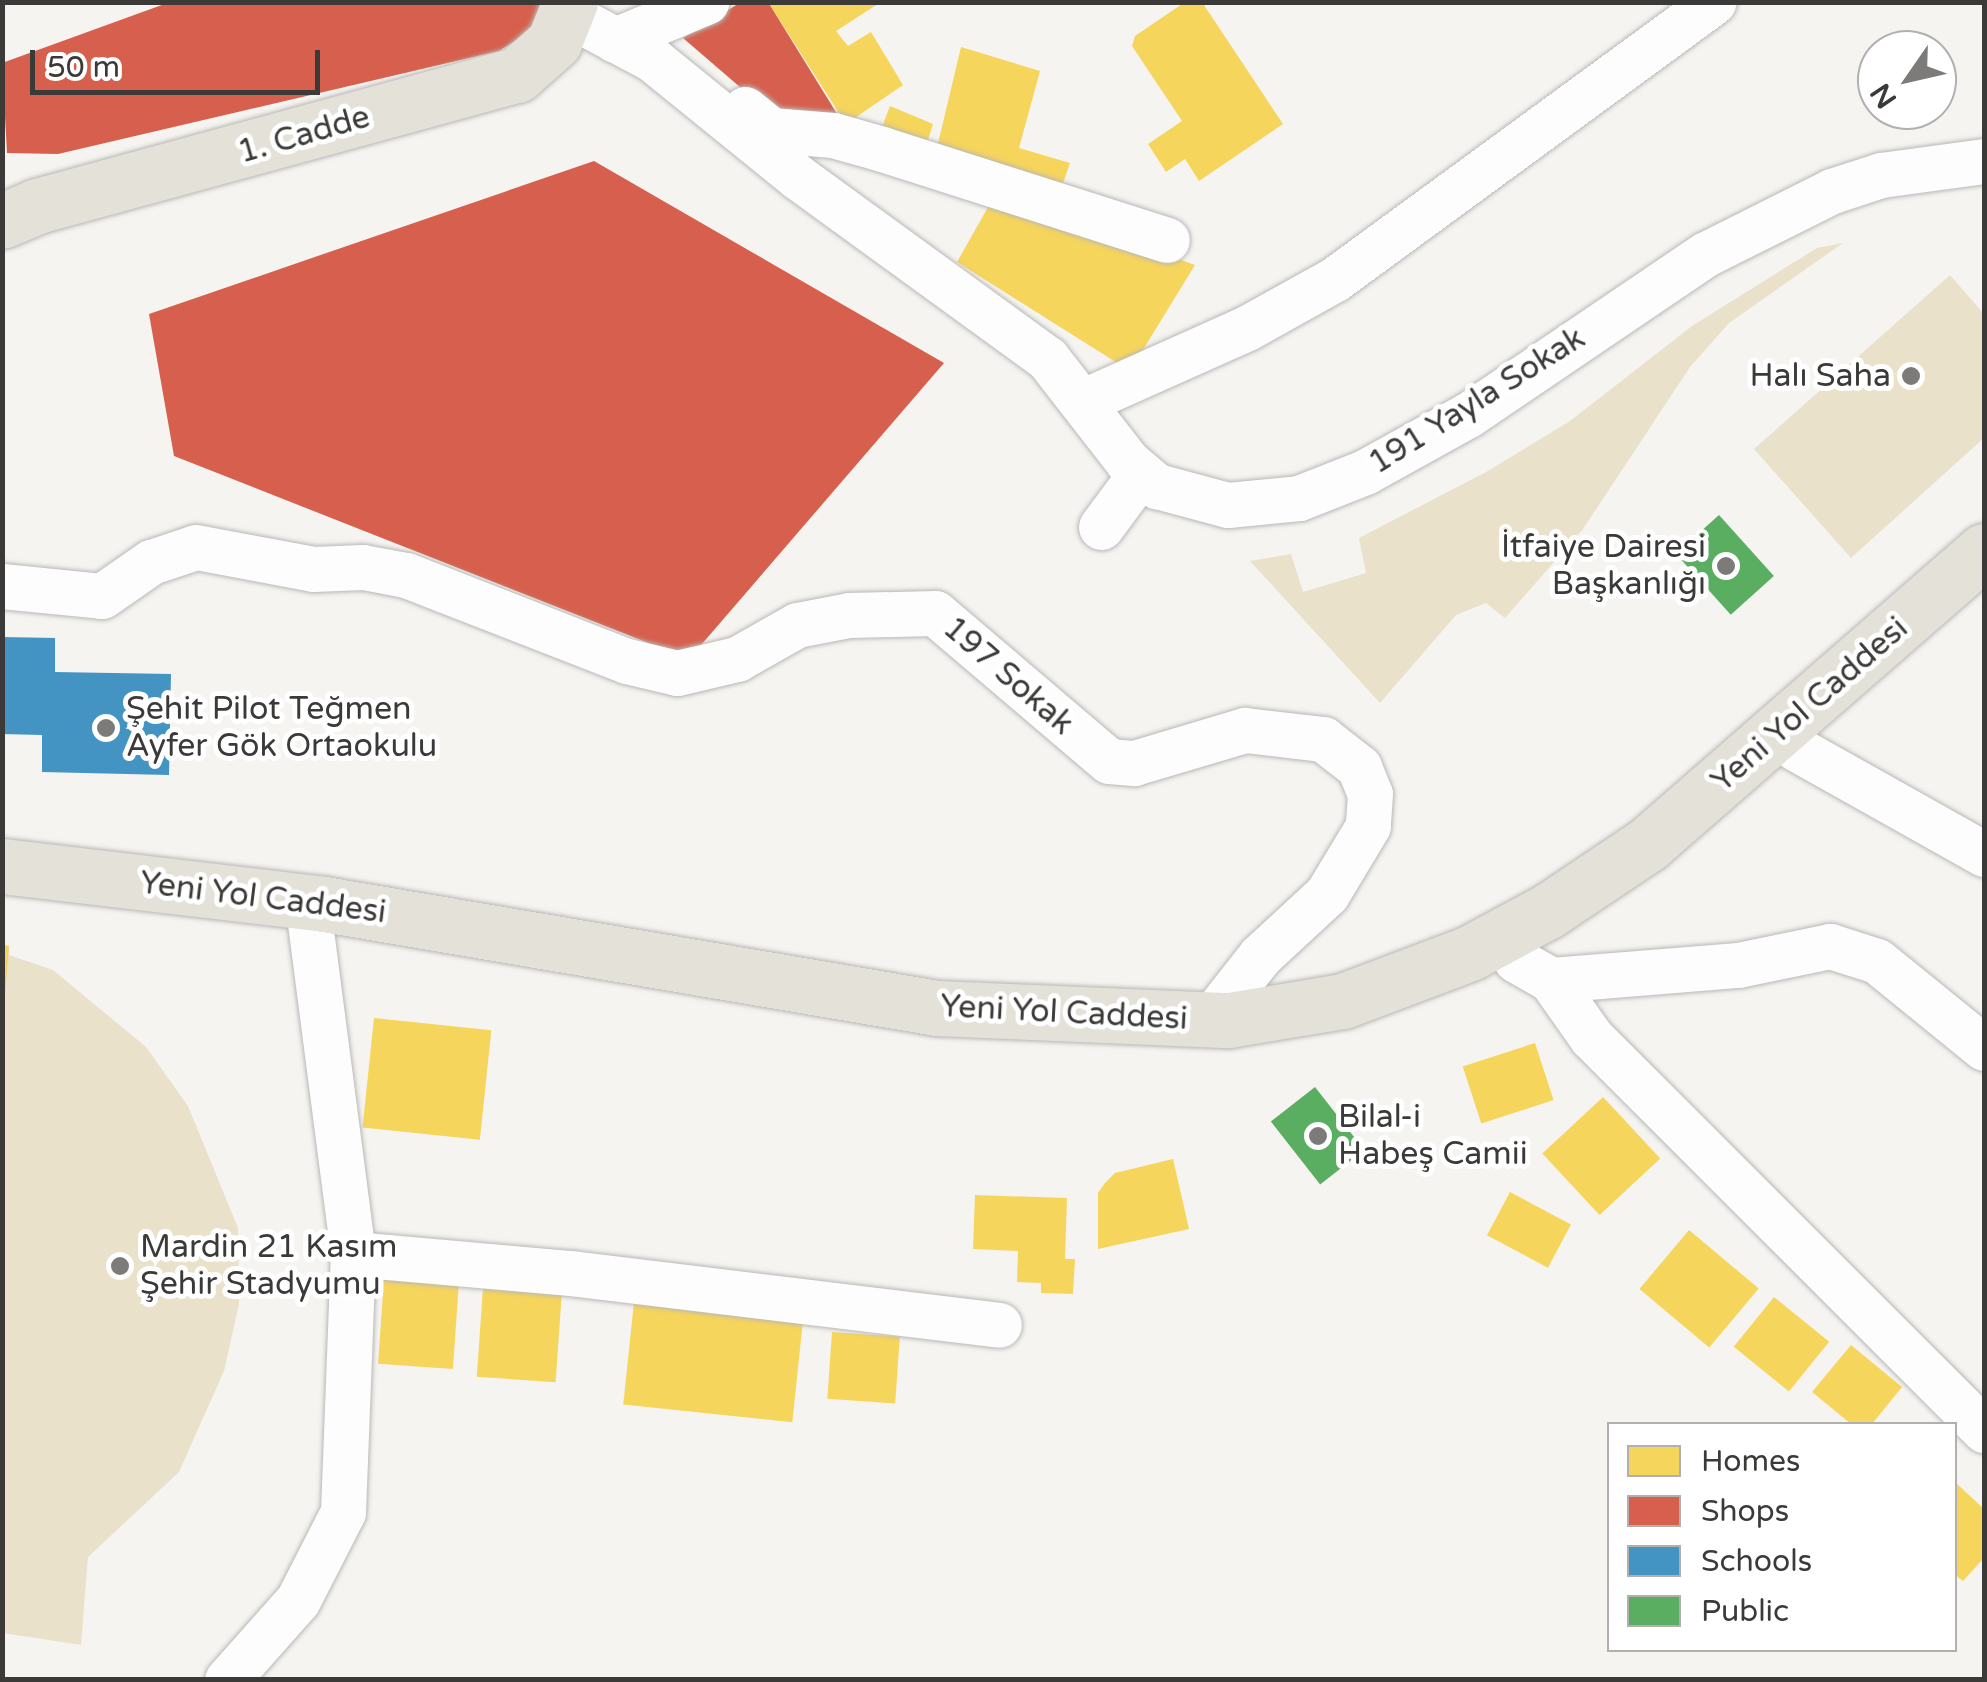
<!DOCTYPE html>
<meta charset="utf-8">
<style>
body{margin:0}
#map{position:relative;width:1987px;height:1682px;overflow:hidden;background:#f5f4f1;font-family:"Varela Round",sans-serif}
div>[style]{position:absolute}
[style*='--x']{left:calc(var(--x)*1px);top:calc(var(--y)*1px);width:calc(var(--w)*1px);rotate:calc(var(--a)*1deg)}
.green>*{inset:0;background:#e9e1ca}
.homes>*{inset:0;background:#f6d55c;transform-origin:0 0}
.shops>*{inset:0;background:#d6604d}
.schools>*{inset:0;background:#4393c3}
.public>*{inset:0;background:#5aae61;transform-origin:0 0}
.roads{filter:drop-shadow(0 0 2px #b9b8b6) drop-shadow(0 0 2px #b9b8b6)}
.minor>*{height:45px;margin:-22.5px;padding:0 22.5px;transform-origin:22.5px;border-radius:22.5px;background:#fefdfd}
.major>*{height:55px;margin:-27.5px;padding:0 27.5px;transform-origin:27.5px;border-radius:27.5px;background:#e3e1d8}
.dots>*{width:28px;height:28px;translate:-50% -50%;box-sizing:border-box;border:5px solid #fff;border-radius:50%}
span{translate:-50% -50%;white-space:nowrap;text-align:center;line-height:1.15;-webkit-text-stroke:10px #fff;paint-order:stroke}
.street-label{font-size:32px;color:#3b3a38}
.poi-label{font-size:32px;color:#3b3a38}
.right{translate:-100% -50%;text-align:right}
.left{translate:0 -50%;text-align:left}
.frame{position:absolute;inset:0;border:5px solid #3b3a38;pointer-events:none}
.legend{position:absolute;left:1607px;top:1422px;width:350px;height:230px;box-sizing:border-box;background:#fff;border:2px solid #b1b0af;margin:0;padding:12px 18px;list-style:none;font-size:30px;color:#3b3a38}
.legend li{display:flex;align-items:center;gap:20px;height:50px}
.legend b{width:50px;border:2px solid #b1b0af}
.north{position:absolute;left:1857px;top:30px;width:100px;height:100px;box-sizing:border-box;background:#fff;border:2px solid #b1b0af;border-radius:50%;rotate:236deg;font-size:28px;font-weight:700;line-height:40px;text-align:center;color:#3b3a38}
.north::after{content:'';display:block;margin:auto;width:35px;height:45px;background:#7c7b79;clip-path:polygon(50% 0,100% 100%,50% 72%,0 100%)}
.scale{position:absolute;left:30px;top:50px;width:290px;height:45px;box-sizing:border-box;border:5px solid #3b3a38;border-top:0;padding-left:12px;font-size:30px;line-height:35px;white-space:nowrap;color:#3b3a38;-webkit-text-stroke:8px #fff;paint-order:stroke}
</style>
<div id="map">
<div class="green">
<div style="clip-path:polygon(1843px 243px,1729px 323px,1690px 367px,1583px 529px,1505px 618px,1486px 603px,1456px 615px,1380px 703px,1250px 561px,1291px 554px,1303px 592px,1366px 573px,1359px 538px,1488px 471px,1570px 421px,1692px 326px,1817px 248px)"></div>
<div style="clip-path:polygon(1950px 275px,1984px 314px,1984px 438px,1851px 558px,1754px 449px)"></div>
<div style="clip-path:polygon(3px 945px,9px 946px,9px 955px,53px 970px,146px 1047px,188px 1106px,238px 1228px,239px 1304px,224px 1371px,179px 1472px,88px 1557px,81px 1645px,3px 1633px)"></div>
</div>
<div class="homes">
<div style="clip-path:polygon(768px 2px,881px 2px,836px 31px,848px 46px,871px 32px,903px 85px,846px 124px)"></div>
<div style="clip-path:polygon(1185px 2px,1202px 2px,1283px 124px,1199px 181px,1185px 159px,1166px 172px,1148px 144px,1182px 121px,1132px 46px,1135px 36px)"></div>
<div style="clip-path:polygon(961px 47px,1040px 71px,1019px 148px,1070px 163px,1060px 192px,935px 156px)"></div>
<div style="clip-path:polygon(890px 106px,933px 124px,927px 143px,879px 135px)"></div>
<div style="clip-path:polygon(996px 193px,1195px 265px,1130px 371px,957px 262px)"></div>
<div style="clip-path:polygon(2px 945px,9px 946px,5px 994px,2px 994px)"></div>
<div style="left:374px;top:1018px;width:118px;height:110px;rotate:6deg"></div>
<div style="left:1535px;top:1043px;width:60px;height:76px;rotate:72deg"></div>
<div style="left:1603px;top:1097px;width:84px;height:83px;rotate:47deg"></div>
<div style="clip-path:polygon(1173px 1159px,1189px 1229px,1098px 1249px,1098px 1193px,1105px 1183px,1115px 1173px)"></div>
<div style="left:1510px;top:1192px;width:69px;height:49px;rotate:28deg"></div>
<div style="clip-path:polygon(975px 1195px,1067px 1198px,1065px 1259px,1075px 1259px,1073px 1294px,1041px 1293px,1041px 1283px,1017px 1282px,1018px 1251px,973px 1249px)"></div>
<div style="left:1689px;top:1230px;width:91px;height:77px;rotate:40deg"></div>
<div style="left:384px;top:1279px;width:75px;height:85px;rotate:4deg"></div>
<div style="left:483px;top:1288px;width:79px;height:89px;rotate:4deg"></div>
<div style="left:1774px;top:1297px;width:71px;height:64px;rotate:39deg"></div>
<div style="left:634px;top:1302px;width:170px;height:103px;rotate:6deg"></div>
<div style="left:832px;top:1332px;width:68px;height:67px;rotate:4deg"></div>
<div style="clip-path:polygon(1851px 1345px,1902px 1387px,1872px 1424px,1851px 1424px,1812px 1392px)"></div>
<div style="clip-path:polygon(1954px 1481px,1984px 1509px,1984px 1558px,1963px 1581px,1954px 1574px)"></div>
</div>
<div class="shops">
<div style="clip-path:polygon(170px 2px,542px 2px,548px 20px,499px 51px,58px 154px,7px 153px,2px 63px)"></div>
<div style="clip-path:polygon(741px 2px,768px 2px,839px 117px,783px 124px,683px 38px)"></div>
<div style="clip-path:polygon(594px 161px,944px 363px,689px 659px,174px 456px,149px 314px)"></div>
</div>
<div class="schools">
<div style="clip-path:polygon(2px 637px,55px 638px,55px 672px,171px 674px,169px 775px,42px 772px,42px 735px,2px 734px)"></div>
</div>
<div class="public">
<div style="left:1719px;top:515px;width:82px;height:58px;rotate:48deg"></div>
<div style="left:1315px;top:1087px;width:80px;height:56px;rotate:52deg"></div>
</div>
<div class="roads">
<div class="minor">
<div style="--x:569;--y:15;--w:94;--a:27.9"></div>
<div style="--x:652;--y:59;--w:189;--a:39"></div>
<div style="--x:799;--y:178;--w:306;--a:36"></div>
<div style="--x:1047;--y:358;--w:132;--a:52.1"></div>
<div style="--x:1128;--y:462;--w:38;--a:40"></div>
<div style="--x:1157;--y:486;--w:73;--a:15"></div>
<div style="--x:1228;--y:505;--w:71;--a:-5.6"></div>
<div style="--x:1299;--y:498;--w:71;--a:-21.5"></div>
<div style="--x:1365;--y:472;--w:118;--a:-29"></div>
<div style="--x:1468;--y:415;--w:287;--a:-34.1"></div>
<div style="--x:1706;--y:254;--w:141;--a:-26.6"></div>
<div style="--x:1832;--y:191;--w:52;--a:-18.1"></div>
<div style="--x:1881;--y:175;--w:104;--a:-7.7"></div>
<div style="--x:615;--y:40;--w:99;--a:-22.7"></div>
<div style="--x:745;--y:109;--w:33;--a:39"></div>
<div style="--x:771;--y:130;--w:62;--a:4.6"></div>
<div style="--x:833;--y:135;--w:51;--a:15.9"></div>
<div style="--x:882;--y:149;--w:299;--a:17.7"></div>
<div style="--x:1086;--y:400;--w:176;--a:-24.1"></div>
<div style="--x:1247;--y:328;--w:101;--a:-29.1"></div>
<div style="--x:1335;--y:279;--w:469;--a:-36.2"></div>
<div style="--x:1101;--y:527;--w:67;--a:-53.5"></div>
<div style="--x:2;--y:586;--w:100;--a:5.7"></div>
<div style="--x:102;--y:596;--w:60;--a:-34.8"></div>
<div style="--x:151;--y:562;--w:47;--a:-18.4"></div>
<div style="--x:196;--y:547;--w:119;--a:10.6"></div>
<div style="--x:313;--y:569;--w:50;--a:-2.3"></div>
<div style="--x:363;--y:567;--w:44;--a:10.5"></div>
<div style="--x:406;--y:575;--w:237;--a:21.3"></div>
<div style="--x:627;--y:661;--w:51;--a:13.5"></div>
<div style="--x:677;--y:673;--w:62;--a:-13.1"></div>
<div style="--x:737;--y:659;--w:69;--a:-29.5"></div>
<div style="--x:797;--y:625;--w:53;--a:-10.9"></div>
<div style="--x:849;--y:615;--w:86;--a:-1.3"></div>
<div style="--x:935;--y:613;--w:228;--a:40.4"></div>
<div style="--x:1109;--y:761;--w:25;--a:5"></div>
<div style="--x:1134;--y:763;--w:116;--a:-16.6"></div>
<div style="--x:1245;--y:730;--w:79;--a:6.6"></div>
<div style="--x:1323;--y:739;--w:46;--a:37.9"></div>
<div style="--x:1359;--y:767;--w:29;--a:68"></div>
<div style="--x:1370;--y:794;--w:32;--a:94"></div>
<div style="--x:1368;--y:826;--w:79;--a:121.1"></div>
<div style="--x:1327;--y:894;--w:91;--a:137.2"></div>
<div style="--x:1260;--y:956;--w:84;--a:128.2"></div>
<div style="--x:1795;--y:748;--w:217;--a:29.3"></div>
<div style="--x:1516;--y:960;--w:40;--a:29.7"></div>
<div style="--x:1551;--y:980;--w:70;--a:54.9"></div>
<div style="--x:1591;--y:1037;--w:556;--a:45"></div>
<div style="--x:1551;--y:980;--w:188;--a:-4.6"></div>
<div style="--x:1738;--y:965;--w:94;--a:-11.7"></div>
<div style="--x:1830;--y:946;--w:49;--a:17.7"></div>
<div style="--x:1877;--y:961;--w:138;--a:39.1"></div>
<div style="--x:353;--y:1254;--w:219;--a:5"></div>
<div style="--x:571;--y:1273;--w:431;--a:6.9"></div>
<div style="--x:227;--y:1680;--w:107;--a:-48.4"></div>
<div style="--x:298;--y:1600;--w:99;--a:-62.9"></div>
<div style="--x:343;--y:1512;--w:258;--a:-87.8"></div>
<div style="--x:353;--y:1254;--w:334;--a:-97.4"></div>
</div>
<div class="major">
<div style="--x:2;--y:221;--w:38;--a:-23"></div>
<div style="--x:37;--y:206;--w:498;--a:-15.3"></div>
<div style="--x:517;--y:75;--w:50;--a:-41.7"></div>
<div style="--x:554;--y:42;--w:43;--a:-68.2"></div>
<div style="--x:2;--y:866;--w:324;--a:6.7"></div>
<div style="--x:324;--y:904;--w:622;--a:9.63"></div>
<div style="--x:937;--y:1008;--w:292;--a:2.4"></div>
<div style="--x:1229;--y:1020;--w:116;--a:-9.5"></div>
<div style="--x:1343;--y:1001;--w:136;--a:-20.7"></div>
<div style="--x:1470;--y:953;--w:89;--a:-28.3"></div>
<div style="--x:1548;--y:911;--w:120;--a:-33.8"></div>
<div style="--x:1648;--y:844;--w:446;--a:-41.1"></div>
</div>
</div>
<div class="dots">
<div style="left:1911px;top:376px;background:#7c7b79"></div>
<div style="left:1726px;top:566px;background:#7c7b79"></div>
<div style="left:106px;top:728px;background:#7c7b79"></div>
<div style="left:1318px;top:1136px;background:#7c7b79"></div>
<div style="left:120px;top:1266px;background:#7c7b79"></div>
</div>
<div class="street-label">
<span style="left:304px;top:135px;rotate:-16deg">1. Cadde</span>
<span style="left:1477px;top:401px;rotate:-32deg">191 Yayla Sokak</span>
<span style="left:1008px;top:676px;rotate:41deg">197 Sokak</span>
<span style="left:1810px;top:705px;rotate:-41deg">Yeni Yol Caddesi</span>
<span style="left:263px;top:898px;rotate:7deg">Yeni Yol Caddesi</span>
<span style="left:1064px;top:1013px;rotate:3deg">Yeni Yol Caddesi</span>
</div>
<div class="poi-label">
<span class="right" style="left:1891px;top:376px">Halı Saha</span>
<span class="right" style="left:1706px;top:566px">İtfaiye Dairesi<br>Başkanlığı</span>
<span class="left" style="left:126px;top:728px">Şehit Pilot Teğmen<br>Ayfer Gök Ortaokulu</span>
<span class="left" style="left:1338px;top:1136px">Bilal-i<br>Habeş Camii</span>
<span class="left" style="left:140px;top:1266px">Mardin 21 Kasım<br>Şehir Stadyumu</span>
</div>
<div class="frame"></div>
<ul class="legend">
<li><b style="height:28px;background:#f6d55c"></b>Homes</li>
<li><b style="height:28px;background:#d6604d"></b>Shops</li>
<li><b style="height:28px;background:#4393c3"></b>Schools</li>
<li><b style="height:28px;background:#5aae61"></b>Public</li>
</ul>
<div class="north">N</div>
<div class="scale">50 m</div>
</div>
